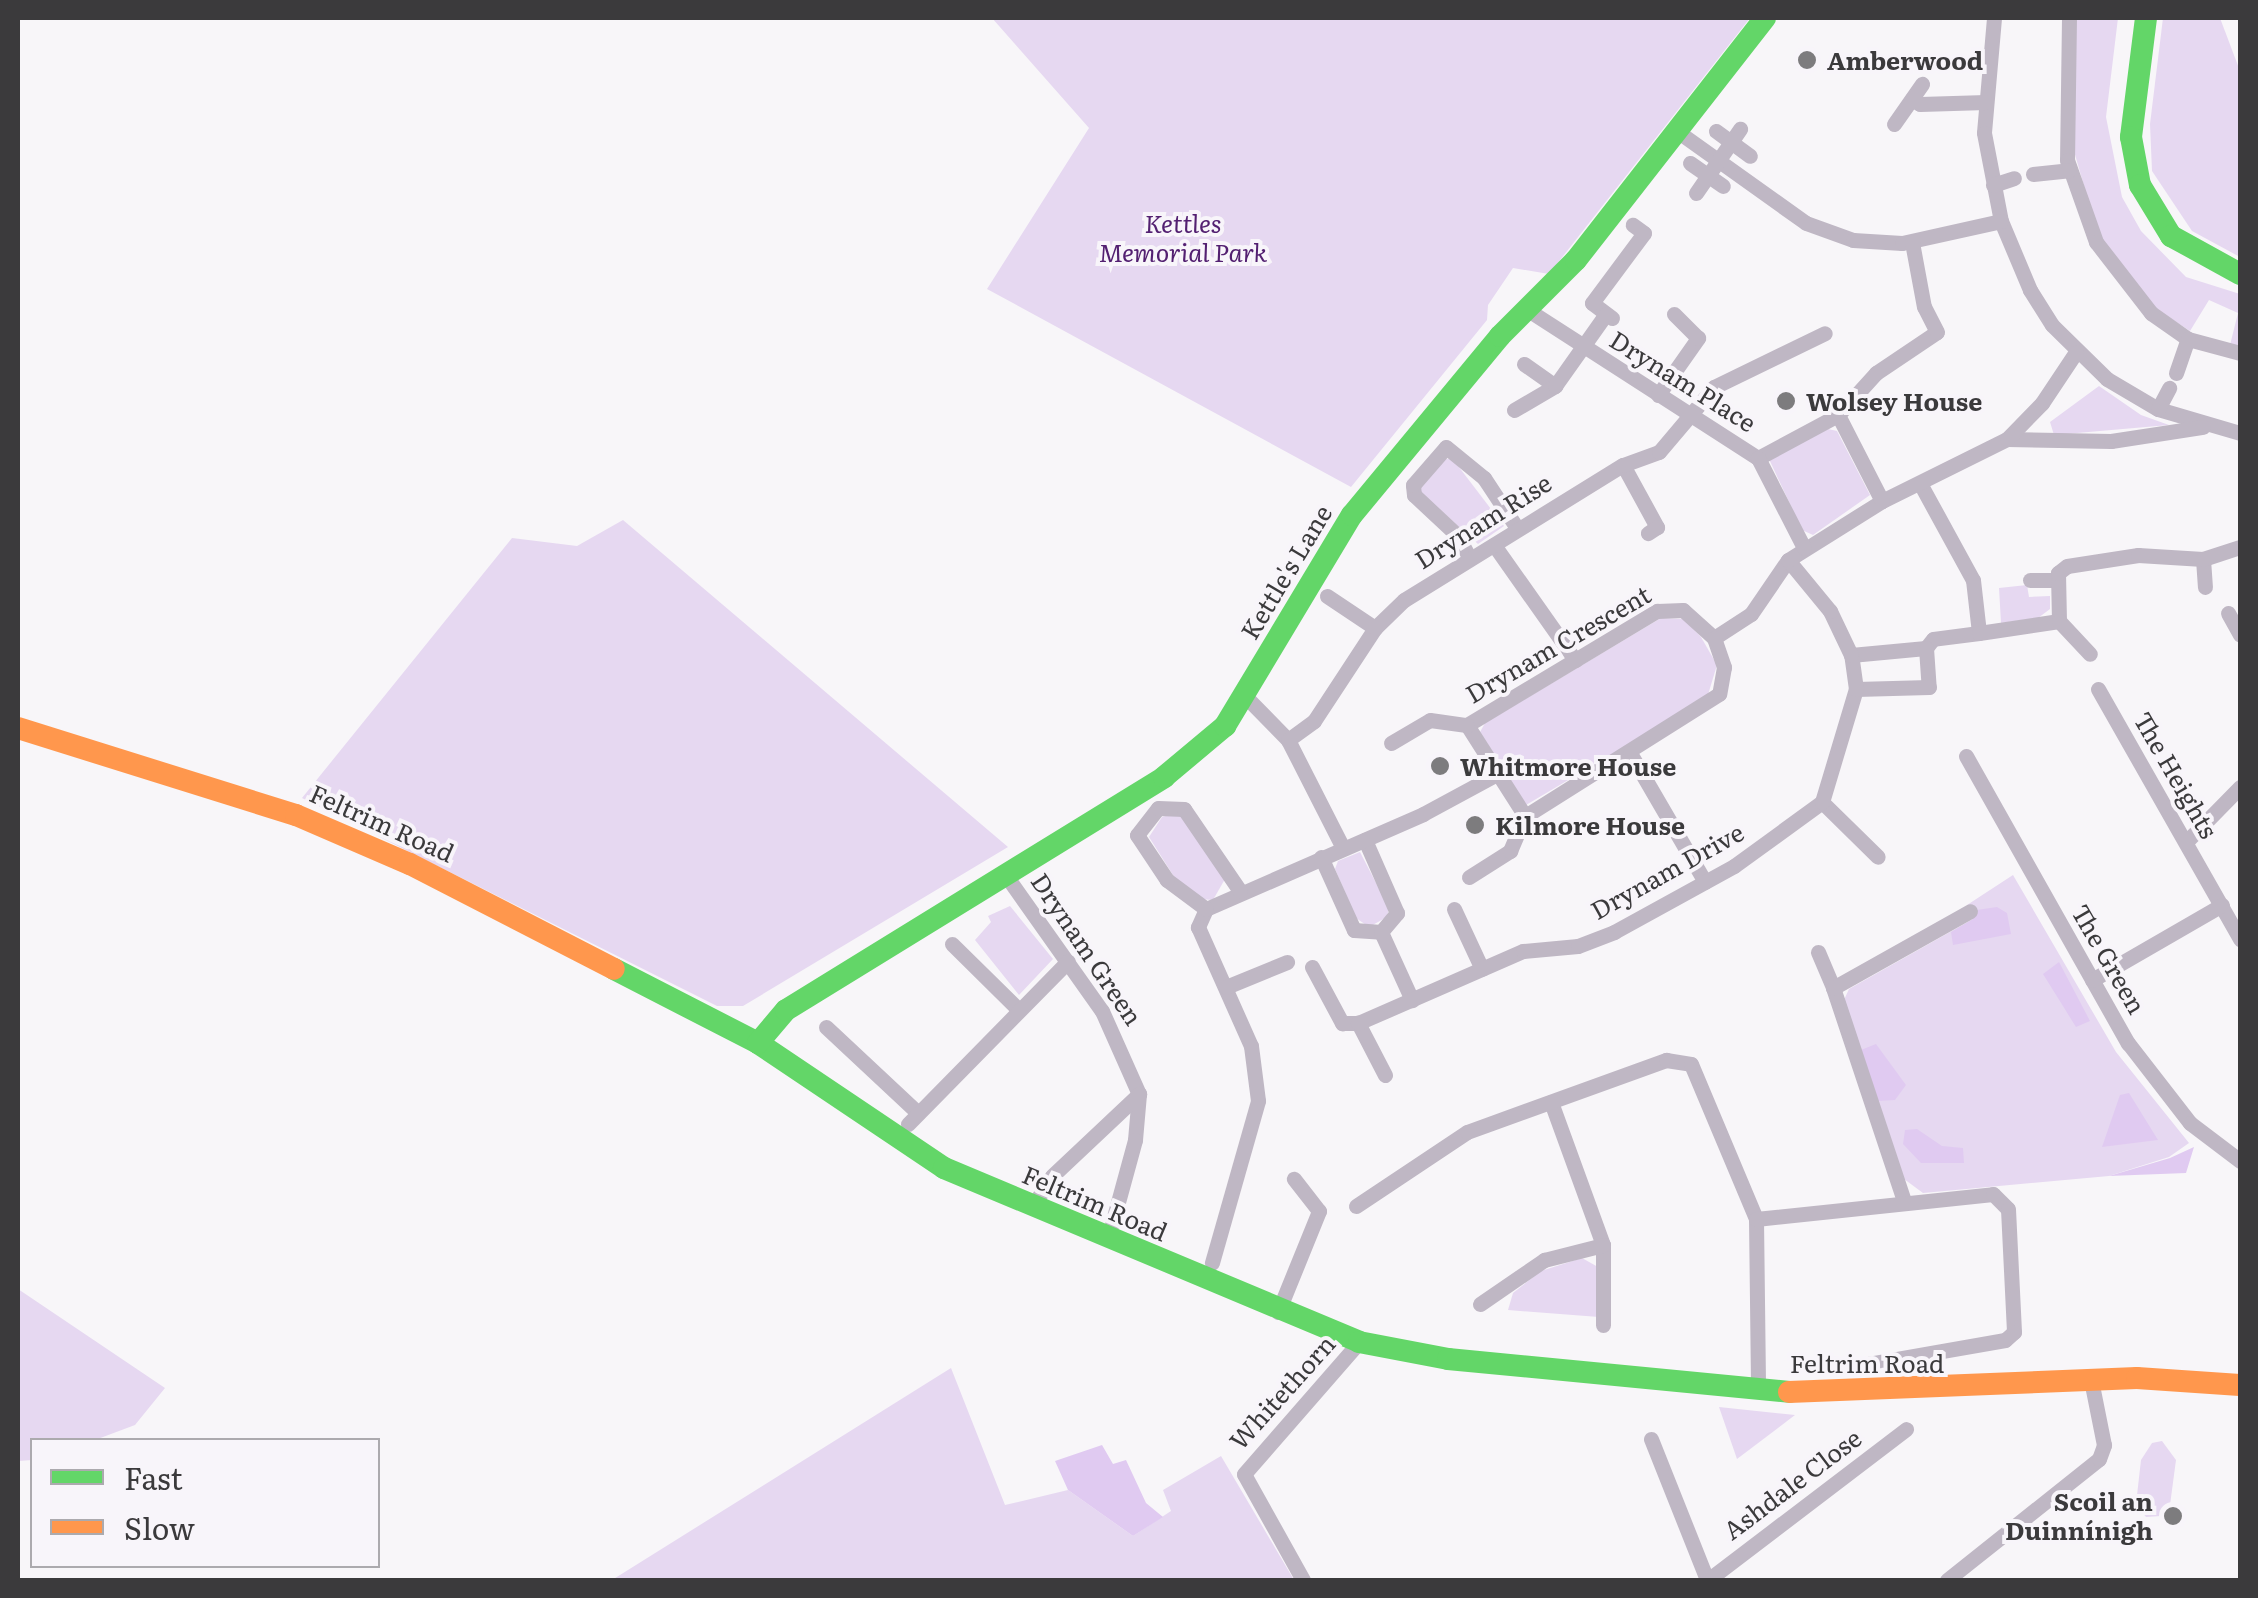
<!DOCTYPE html>
<meta charset="utf-8">
<style>
body{margin:0}
#map{position:relative;width:2258px;height:1598px;overflow:hidden;background:#f8f6f9;font-family:Literata,serif}
div>[style]{position:absolute}
[style*='--x']{left:calc(var(--x)*1px);top:calc(var(--y)*1px);width:calc(var(--w)*1px);rotate:calc(var(--a)*1deg)}
.green>*{inset:0;background:#e6d8f1}
.forest>*{inset:0;background:#e0caf1}
.street>*{height:15px;margin:-7.5px;padding:0 7.5px;transform-origin:7.5px;border-radius:7.5px;background:#bfb7c4}
.fast>*{height:22px;margin:-11px;padding:0 11px;transform-origin:11px;border-radius:11px;background:#63d668}
.slow>*{height:22px;margin:-11px;padding:0 11px;transform-origin:11px;border-radius:11px;background:#ff974d}
.dots>*{width:28px;height:28px;translate:-50% -50%;box-sizing:border-box;border:5px solid #f8f5fa;border-radius:50%}
span{translate:-50% -50%;white-space:nowrap;text-align:center;line-height:1.15;-webkit-text-stroke:8px #f8f5fa;paint-order:stroke}
.poi-label{font-size:25px;color:#3b3a3c;font-weight:700}
.left{translate:0 -50%;text-align:left}
.right{translate:-100% -50%;text-align:right}
.park-label{font-size:25px;color:#532071;font-style:italic}
.street-label{font-size:25px;color:#3b3a3c}
.frame{position:absolute;inset:0;border:20px solid #3b3a3c;pointer-events:none}
.legend{position:absolute;left:30px;top:1438px;width:350px;height:130px;box-sizing:border-box;background:#f8f5fa;border:2px solid #acaaae;margin:0;padding:12px 18px;list-style:none;font-size:30px;color:#3b3a3c}
.legend li{display:flex;align-items:center;gap:20px;height:50px}
.legend b{width:50px;border:2px solid #acaaae}
</style>
<div id="map">
<div class="green">
<div style="clip-path:polygon(992px 18px,1750px 18px,1549px 274px,1513px 268px,1488px 305px,1487px 320px,1351px 487px,987px 289px,1089px 128px)"></div>
<div style="clip-path:polygon(2076px 18px,2118px 18px,2106px 117px,2122px 197px,2141px 231px,2186px 277px,2240px 294px,2240px 347px,2230px 345px,2238px 313px,2209px 300px,2190px 331px,2153px 307px,2098px 235px,2072px 144px)"></div>
<div style="clip-path:polygon(2163px 18px,2220px 18px,2240px 71px,2240px 257px,2192px 231px,2152px 171px,2150px 124px)"></div>
<div style="clip-path:polygon(2099px 386px,2141px 415px,2169px 425px,2054px 435px,2050px 422px)"></div>
<div style="clip-path:polygon(1828px 429px,1837px 431px,1870px 495px,1813px 535px,1802px 530px,1769px 459px)"></div>
<div style="clip-path:polygon(1452px 458px,1504px 526px,1478px 544px,1418px 490px,1442px 460px)"></div>
<div style="clip-path:polygon(623px 520px,1008px 847px,743px 1006px,717px 1006px,302px 798px,512px 538px,577px 546px)"></div>
<div style="clip-path:polygon(2027px 585px,2029px 597px,2050px 596px,2050px 609px,2038px 618px,2001px 623px,1999px 588px)"></div>
<div style="clip-path:polygon(1661px 618px,1684px 619px,1701px 637px,1717px 665px,1707px 698px,1526px 805px,1480px 732px,1485px 723px)"></div>
<div style="clip-path:polygon(1178px 812px,1225px 879px,1213px 900px,1199px 899px,1178px 883px,1149px 837px,1162px 817px)"></div>
<div style="clip-path:polygon(1360px 852px,1389px 908px,1387px 917px,1369px 927px,1356px 918px,1335px 869px,1338px 861px)"></div>
<div style="clip-path:polygon(2013px 875px,2116px 1052px,2189px 1143px,2169px 1157px,2109px 1176px,1923px 1193px,1900px 1176px,1843px 1002px,1849px 989px,1973px 919px,1967px 905px)"></div>
<div style="clip-path:polygon(1010px 906px,1053px 959px,1019px 995px,975px 940px,991px 922px,988px 916px)"></div>
<div style="clip-path:polygon(1582px 1258px,1598px 1267px,1599px 1317px,1508px 1310px,1513px 1293px,1541px 1271px)"></div>
<div style="clip-path:polygon(18px 1289px,165px 1388px,135px 1425px,95px 1440px,32px 1440px,32px 1460px,18px 1461px)"></div>
<div style="clip-path:polygon(951px 1368px,1005px 1505px,1068px 1490px,1133px 1536px,1171px 1511px,1163px 1490px,1221px 1456px,1294px 1580px,612px 1580px)"></div>
<div style="clip-path:polygon(1719px 1407px,1795px 1415px,1737px 1459px)"></div>
<div style="clip-path:polygon(2162px 1441px,2176px 1460px,2170px 1505px,2161px 1516px,2146px 1517px,2136px 1504px,2141px 1460px,2152px 1443px)"></div>
</div>
<div class="forest">
<div style="clip-path:polygon(1997px 907px,2007px 913px,2011px 934px,1953px 945px,1951px 932px,1973px 919px,1970px 911px)"></div>
<div style="clip-path:polygon(2059px 962px,2090px 1021px,2076px 1027px,2043px 974px)"></div>
<div style="clip-path:polygon(1876px 1044px,1906px 1085px,1895px 1100px,1878px 1101px,1861px 1050px)"></div>
<div style="clip-path:polygon(2129px 1093px,2158px 1140px,2102px 1147px,2120px 1095px)"></div>
<div style="clip-path:polygon(1917px 1129px,1942px 1146px,1963px 1148px,1964px 1163px,1921px 1163px,1903px 1144px,1905px 1130px)"></div>
<div style="clip-path:polygon(2194px 1147px,2186px 1173px,2109px 1176px,2170px 1158px)"></div>
<div style="clip-path:polygon(1102px 1445px,1113px 1464px,1126px 1460px,1146px 1503px,1163px 1517px,1133px 1536px,1068px 1490px,1055px 1461px)"></div>
</div>
<div class="street">
<div style="--x:1994;--y:18;--w:115;--a:95"></div>
<div style="--x:1984;--y:133;--w:90;--a:79.1"></div>
<div style="--x:2001;--y:221;--w:75;--a:67.2"></div>
<div style="--x:2030;--y:290;--w:41;--a:57.8"></div>
<div style="--x:2052;--y:325;--w:77;--a:44.5"></div>
<div style="--x:2107;--y:379;--w:59;--a:30.5"></div>
<div style="--x:2158;--y:409;--w:85;--a:16.3"></div>
<div style="--x:2069;--y:18;--w:142;--a:90.8"></div>
<div style="--x:2067;--y:160;--w:87;--a:70.5"></div>
<div style="--x:2096;--y:242;--w:90;--a:52.2"></div>
<div style="--x:2151;--y:313;--w:45;--a:35.1"></div>
<div style="--x:2188;--y:339;--w:54;--a:15.1"></div>
<div style="--x:1912;--y:99;--w:9;--a:32"></div>
<div style="--x:1920;--y:104;--w:66;--a:-1.7"></div>
<div style="--x:1894;--y:124;--w:49;--a:-55"></div>
<div style="--x:1677;--y:131;--w:158;--a:35.5"></div>
<div style="--x:1806;--y:223;--w:50;--a:19.9"></div>
<div style="--x:1853;--y:240;--w:49;--a:3.5"></div>
<div style="--x:1902;--y:243;--w:101;--a:-12.5"></div>
<div style="--x:1716;--y:131;--w:42;--a:36.3"></div>
<div style="--x:1690;--y:163;--w:40;--a:34.9"></div>
<div style="--x:2033;--y:174;--w:36;--a:-6"></div>
<div style="--x:1993;--y:185;--w:22;--a:-18"></div>
<div style="--x:1696;--y:193;--w:78;--a:-55.5"></div>
<div style="--x:1528;--y:310;--w:274;--a:32.8"></div>
<div style="--x:1612;--y:318;--w:25;--a:-143"></div>
<div style="--x:1592;--y:303;--w:87;--a:-53.4"></div>
<div style="--x:1644;--y:233;--w:14;--a:-144"></div>
<div style="--x:1524;--y:364;--w:38;--a:35"></div>
<div style="--x:2176;--y:373;--w:36;--a:-71"></div>
<div style="--x:1658;--y:395;--w:70;--a:-54.9"></div>
<div style="--x:1698;--y:338;--w:34;--a:-135"></div>
<div style="--x:2158;--y:409;--w:24;--a:-62"></div>
<div style="--x:1514;--y:410;--w:48;--a:-30.3"></div>
<div style="--x:1555;--y:386;--w:88;--a:-54.7"></div>
<div style="--x:1838;--y:415;--w:57;--a:-47.9"></div>
<div style="--x:1876;--y:373;--w:73;--a:-33.9"></div>
<div style="--x:1937;--y:332;--w:28;--a:-117"></div>
<div style="--x:1924;--y:307;--w:66;--a:-100.5"></div>
<div style="--x:2007;--y:439;--w:104;--a:1.1"></div>
<div style="--x:2111;--y:441;--w:93;--a:-8.7"></div>
<div style="--x:1623;--y:465;--w:71;--a:61.3"></div>
<div style="--x:1657;--y:527;--w:11;--a:146"></div>
<div style="--x:1922;--y:487;--w:106;--a:61.3"></div>
<div style="--x:1973;--y:580;--w:53;--a:83.5"></div>
<div style="--x:1979;--y:633;--w:46;--a:172.6"></div>
<div style="--x:1933;--y:639;--w:11;--a:128"></div>
<div style="--x:1882;--y:501;--w:140;--a:-26.4"></div>
<div style="--x:2007;--y:439;--w:50;--a:-45.8"></div>
<div style="--x:2042;--y:403;--w:61;--a:-56.3"></div>
<div style="--x:1494;--y:545;--w:141;--a:54.8"></div>
<div style="--x:1469;--y:557;--w:24;--a:-118"></div>
<div style="--x:1458;--y:536;--w:60;--a:-137"></div>
<div style="--x:1414;--y:495;--w:10;--a:-96"></div>
<div style="--x:1413;--y:485;--w:50;--a:-49"></div>
<div style="--x:1446;--y:447;--w:49;--a:39.2"></div>
<div style="--x:1484;--y:478;--w:60;--a:56.6"></div>
<div style="--x:2203;--y:559;--w:28;--a:86"></div>
<div style="--x:2030;--y:580;--w:28;--a:0"></div>
<div style="--x:1327;--y:596;--w:58;--a:33.7"></div>
<div style="--x:2228;--y:613;--w:25;--a:61"></div>
<div style="--x:2059;--y:621;--w:48;--a:-91.2"></div>
<div style="--x:2058;--y:573;--w:11;--a:-38"></div>
<div style="--x:2067;--y:566;--w:72;--a:-8.8"></div>
<div style="--x:2138;--y:555;--w:65;--a:3.5"></div>
<div style="--x:2203;--y:559;--w:39;--a:-18"></div>
<div style="--x:1979;--y:633;--w:81;--a:-8.5"></div>
<div style="--x:2059;--y:621;--w:45;--a:46.8"></div>
<div style="--x:1714;--y:638;--w:44;--a:-33"></div>
<div style="--x:1751;--y:614;--w:65;--a:-55.6"></div>
<div style="--x:1851;--y:655;--w:75;--a:-5.3"></div>
<div style="--x:1926;--y:648;--w:39;--a:86"></div>
<div style="--x:1929;--y:687;--w:73;--a:178.4"></div>
<div style="--x:2098;--y:689;--w:288;--a:60.4"></div>
<div style="--x:1244;--y:695;--w:63;--a:45.6"></div>
<div style="--x:1288;--y:740;--w:121;--a:63"></div>
<div style="--x:1467;--y:725;--w:222;--a:-31"></div>
<div style="--x:1657;--y:611;--w:26;--a:-2"></div>
<div style="--x:1683;--y:610;--w:42;--a:42.1"></div>
<div style="--x:1714;--y:638;--w:31;--a:71"></div>
<div style="--x:1724;--y:667;--w:27;--a:100"></div>
<div style="--x:1719;--y:694;--w:229;--a:147.8"></div>
<div style="--x:1467;--y:725;--w:108;--a:57.5"></div>
<div style="--x:1288;--y:740;--w:32;--a:-36"></div>
<div style="--x:1314;--y:721;--w:111;--a:-56.7"></div>
<div style="--x:1375;--y:628;--w:40;--a:-44"></div>
<div style="--x:1404;--y:600;--w:257;--a:-31.7"></div>
<div style="--x:1623;--y:465;--w:38;--a:-20"></div>
<div style="--x:1659;--y:452;--w:85;--a:-49.8"></div>
<div style="--x:1714;--y:387;--w:123;--a:-25.9"></div>
<div style="--x:1391;--y:743;--w:45;--a:-30.5"></div>
<div style="--x:1430;--y:720;--w:37;--a:8"></div>
<div style="--x:1630;--y:753;--w:149;--a:59.8"></div>
<div style="--x:1966;--y:756;--w:330;--a:60.6"></div>
<div style="--x:2128;--y:1043;--w:101;--a:52.2"></div>
<div style="--x:2190;--y:1123;--w:63;--a:37.2"></div>
<div style="--x:1822;--y:802;--w:78;--a:44.5"></div>
<div style="--x:2186;--y:842;--w:77;--a:-45.5"></div>
<div style="--x:1321;--y:857;--w:80;--a:65.7"></div>
<div style="--x:1354;--y:930;--w:27;--a:4"></div>
<div style="--x:1381;--y:932;--w:25;--a:-50"></div>
<div style="--x:1397;--y:913;--w:80;--a:-113.7"></div>
<div style="--x:1007;--y:877;--w:164;--a:54.7"></div>
<div style="--x:1102;--y:1011;--w:91;--a:66"></div>
<div style="--x:1139;--y:1094;--w:46;--a:95"></div>
<div style="--x:1135;--y:1140;--w:87;--a:105.3"></div>
<div style="--x:1469;--y:877;--w:49;--a:-32.4"></div>
<div style="--x:1510;--y:851;--w:38;--a:-67"></div>
<div style="--x:1206;--y:909;--w:20;--a:114"></div>
<div style="--x:1198;--y:927;--w:130;--a:66"></div>
<div style="--x:1251;--y:1046;--w:55;--a:82.7"></div>
<div style="--x:1258;--y:1101;--w:168;--a:105.9"></div>
<div style="--x:1206;--y:909;--w:237;--a:-23.6"></div>
<div style="--x:1423;--y:814;--w:82;--a:-28.4"></div>
<div style="--x:1206;--y:909;--w:49;--a:-143.4"></div>
<div style="--x:1167;--y:880;--w:54;--a:-123.7"></div>
<div style="--x:1137;--y:835;--w:34;--a:-52"></div>
<div style="--x:1158;--y:808;--w:26;--a:2"></div>
<div style="--x:1184;--y:809;--w:99;--a:55.7"></div>
<div style="--x:1454;--y:909;--w:66;--a:65"></div>
<div style="--x:1381;--y:932;--w:75;--a:65.5"></div>
<div style="--x:952;--y:944;--w:93;--a:44.6"></div>
<div style="--x:1818;--y:952;--w:39;--a:67"></div>
<div style="--x:1312;--y:967;--w:64;--a:61.8"></div>
<div style="--x:1342;--y:1023;--w:16;--a:0"></div>
<div style="--x:2092;--y:980;--w:150;--a:-30"></div>
<div style="--x:1226;--y:987;--w:66;--a:-22.3"></div>
<div style="--x:826;--y:1027;--w:126;--a:43.1"></div>
<div style="--x:1385;--y:1075;--w:59;--a:-117.4"></div>
<div style="--x:1358;--y:1023;--w:180;--a:-23.6"></div>
<div style="--x:1523;--y:951;--w:55;--a:-5.2"></div>
<div style="--x:1578;--y:946;--w:39;--a:-21"></div>
<div style="--x:1614;--y:932;--w:137;--a:-28.8"></div>
<div style="--x:1734;--y:866;--w:109;--a:-36"></div>
<div style="--x:1822;--y:802;--w:118;--a:-73.3"></div>
<div style="--x:1856;--y:689;--w:34;--a:-98"></div>
<div style="--x:1851;--y:655;--w:49;--a:-115.5"></div>
<div style="--x:1830;--y:611;--w:66;--a:-129.5"></div>
<div style="--x:1788;--y:560;--w:111;--a:-32.1"></div>
<div style="--x:1882;--y:501;--w:97;--a:-117.1"></div>
<div style="--x:1838;--y:415;--w:91;--a:151.7"></div>
<div style="--x:1758;--y:458;--w:101;--a:62.9"></div>
<div style="--x:1551;--y:1102;--w:152;--a:70"></div>
<div style="--x:1603;--y:1245;--w:80;--a:90"></div>
<div style="--x:908;--y:1124;--w:228;--a:-45.5"></div>
<div style="--x:1903;--y:1198;--w:221;--a:-108.4"></div>
<div style="--x:1833;--y:988;--w:157;--a:-29.3"></div>
<div style="--x:1356;--y:1206;--w:133;--a:-33.7"></div>
<div style="--x:1467;--y:1132;--w:212;--a:-19.9"></div>
<div style="--x:1666;--y:1060;--w:25;--a:9"></div>
<div style="--x:1691;--y:1064;--w:168;--a:67.2"></div>
<div style="--x:1756;--y:1219;--w:170;--a:89.3"></div>
<div style="--x:1032;--y:1207;--w:37;--a:-57"></div>
<div style="--x:1052;--y:1176;--w:120;--a:-43.3"></div>
<div style="--x:1756;--y:1219;--w:238;--a:-6"></div>
<div style="--x:1993;--y:1194;--w:21;--a:45"></div>
<div style="--x:2008;--y:1209;--w:123;--a:87.2"></div>
<div style="--x:2014;--y:1332;--w:12;--a:138"></div>
<div style="--x:2005;--y:1340;--w:140;--a:170.1"></div>
<div style="--x:1480;--y:1304;--w:78;--a:-34.5"></div>
<div style="--x:1544;--y:1260;--w:61;--a:-14.3"></div>
<div style="--x:1278;--y:1312;--w:109;--a:-67.9"></div>
<div style="--x:1319;--y:1211;--w:41;--a:-128"></div>
<div style="--x:1651;--y:1439;--w:152;--a:68.3"></div>
<div style="--x:1303;--y:1580;--w:121;--a:-119.1"></div>
<div style="--x:1244;--y:1474;--w:175;--a:-48.9"></div>
<div style="--x:1708;--y:1580;--w:249;--a:-37.3"></div>
<div style="--x:1947;--y:1580;--w:194;--a:-38.5"></div>
<div style="--x:2099;--y:1459;--w:15;--a:-70"></div>
<div style="--x:2104;--y:1445;--w:66;--a:-101.3"></div>
</div>
<div class="fast">
<div style="--x:2146;--y:18;--w:120;--a:97.2"></div>
<div style="--x:2131;--y:137;--w:49;--a:79.4"></div>
<div style="--x:2140;--y:185;--w:60;--a:58.7"></div>
<div style="--x:2171;--y:236;--w:79;--a:28.8"></div>
<div style="--x:614;--y:969;--w:162;--a:27.2"></div>
<div style="--x:758;--y:1043;--w:224;--a:33.9"></div>
<div style="--x:944;--y:1168;--w:450;--a:22.7"></div>
<div style="--x:1359;--y:1342;--w:91;--a:10.8"></div>
<div style="--x:1448;--y:1359;--w:343;--a:5.5"></div>
<div style="--x:758;--y:1043;--w:43;--a:-49.7"></div>
<div style="--x:786;--y:1010;--w:444;--a:-31.6"></div>
<div style="--x:1164;--y:777;--w:80;--a:-39.9"></div>
<div style="--x:1225;--y:726;--w:246;--a:-59"></div>
<div style="--x:1352;--y:515;--w:232;--a:-50.4"></div>
<div style="--x:1500;--y:336;--w:107;--a:-45"></div>
<div style="--x:1576;--y:260;--w:307;--a:-52"></div>
</div>
<div class="slow">
<div style="--x:18;--y:728;--w:291;--a:17.4"></div>
<div style="--x:296;--y:815;--w:124;--a:23.3"></div>
<div style="--x:410;--y:864;--w:229;--a:27.2"></div>
<div style="--x:1789;--y:1392;--w:348;--a:-2.3"></div>
<div style="--x:2137;--y:1378;--w:103;--a:3.9"></div>
</div>
<div class="dots">
<div style="left:1807px;top:60px;background:#7d7c7e"></div>
<div style="left:1786px;top:401px;background:#7d7c7e"></div>
<div style="left:1440px;top:766px;background:#7d7c7e"></div>
<div style="left:1475px;top:825px;background:#7d7c7e"></div>
<div style="left:2173px;top:1516px;background:#7d7c7e"></div>
</div>
<div class="poi-label">
<span class="left" style="left:1827px;top:60px">Amberwood</span>
<span class="left" style="left:1806px;top:401px">Wolsey House</span>
<span class="left" style="left:1460px;top:766px">Whitmore House</span>
<span class="left" style="left:1495px;top:825px">Kilmore House</span>
<span class="right" style="left:2153px;top:1516px">Scoil an<br>Duinnínigh</span>
</div>
<div class="park-label">
<span style="left:1183px;top:238px">Kettles<br>Memorial Park</span>
</div>
<div class="street-label">
<span style="left:1683px;top:381px;rotate:32deg">Drynam Place</span>
<span style="left:1483px;top:521px;rotate:-32deg">Drynam Rise</span>
<span style="left:1286px;top:572px;rotate:-59deg">Kettle's Lane</span>
<span style="left:1558px;top:644px;rotate:-30deg">Drynam Crescent</span>
<span style="left:2176px;top:775px;rotate:60deg">The Heights</span>
<span style="left:382px;top:823px;rotate:24deg">Feltrim Road</span>
<span style="left:1667px;top:871px;rotate:-29deg">Drynam Drive</span>
<span style="left:1087px;top:949px;rotate:56deg">Drynam Green</span>
<span style="left:2109px;top:959px;rotate:60deg">The Green</span>
<span style="left:1095px;top:1203px;rotate:23deg">Feltrim Road</span>
<span style="left:1867px;top:1363px">Feltrim Road</span>
<span style="left:1282px;top:1392px;rotate:-48deg">Whitethorn</span>
<span style="left:1792px;top:1484px;rotate:-37deg">Ashdale Close</span>
</div>
<div class="frame"></div>
<ul class="legend">
<li><b style="height:12px;background:#63d668"></b>Fast</li>
<li><b style="height:12px;background:#ff974d"></b>Slow</li>
</ul>
</div>
